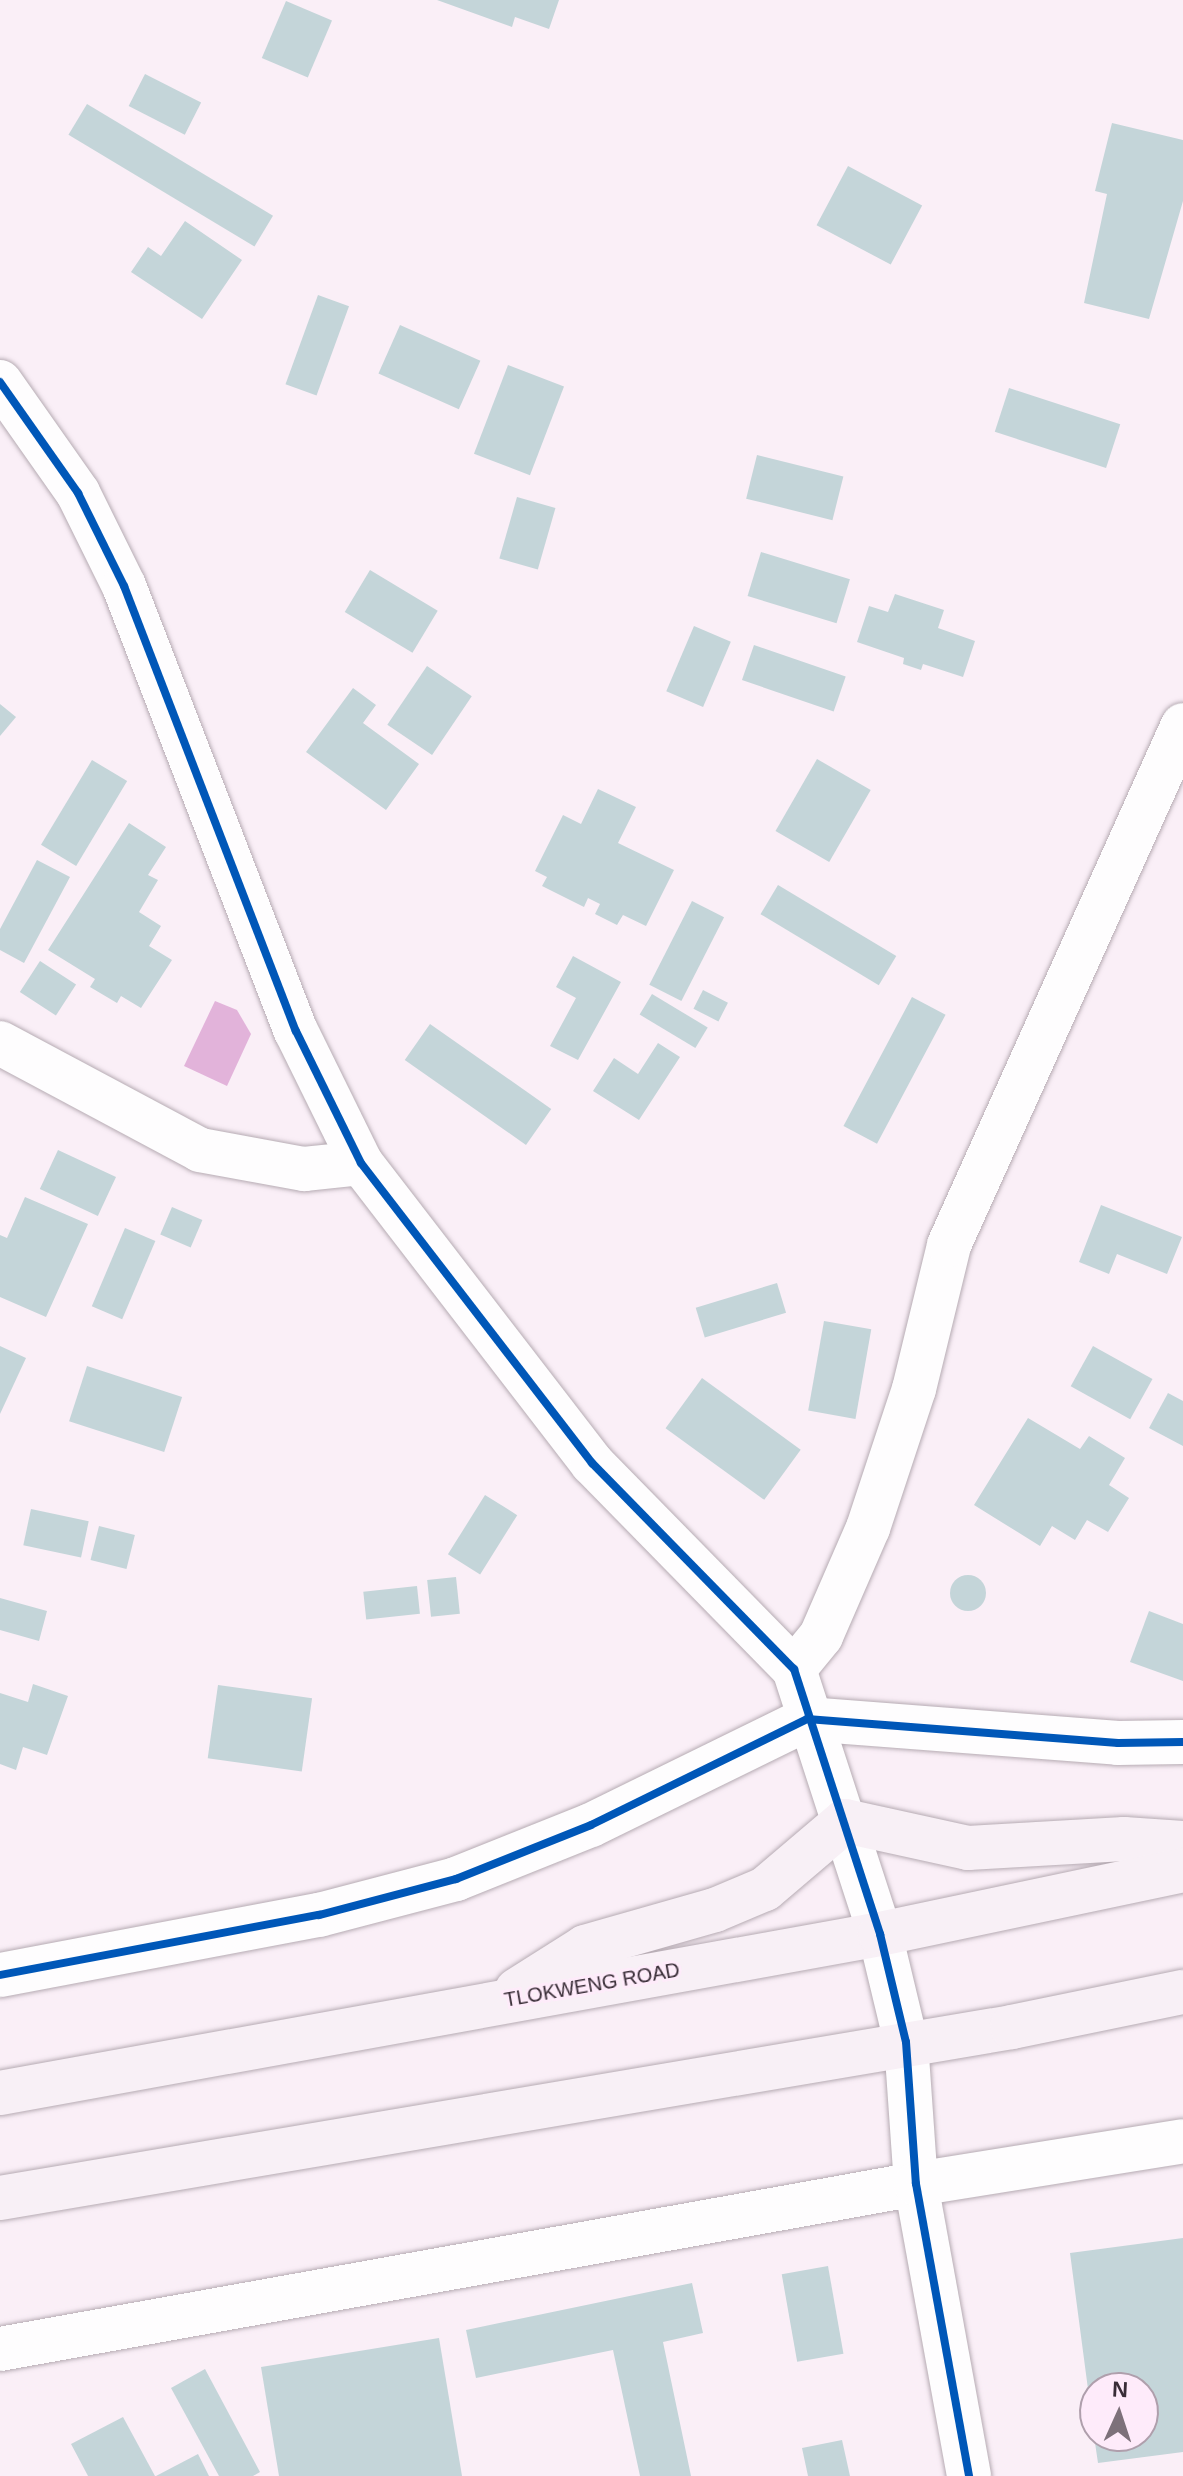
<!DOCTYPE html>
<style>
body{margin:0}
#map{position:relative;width:1183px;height:2476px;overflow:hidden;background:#faeff7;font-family:Helvetica,sans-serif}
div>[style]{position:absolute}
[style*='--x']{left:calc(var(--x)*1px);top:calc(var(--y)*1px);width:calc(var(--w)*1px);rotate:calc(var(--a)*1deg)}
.water>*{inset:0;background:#e2b3da}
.building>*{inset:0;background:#c4d5d9;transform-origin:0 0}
.round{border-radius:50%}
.roads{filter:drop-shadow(0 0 2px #b6abb3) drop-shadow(0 0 2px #b6abb3)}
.minor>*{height:44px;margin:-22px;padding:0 22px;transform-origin:22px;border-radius:22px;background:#fefdfe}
.major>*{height:44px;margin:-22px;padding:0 22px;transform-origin:22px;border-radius:22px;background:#f8f0f6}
.cycleway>*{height:8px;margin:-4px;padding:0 4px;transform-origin:4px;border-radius:4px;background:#0057b8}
span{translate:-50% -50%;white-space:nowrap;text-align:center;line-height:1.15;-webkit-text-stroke:6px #feebfa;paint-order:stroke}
.street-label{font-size:20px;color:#392d37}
.north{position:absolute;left:1079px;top:2372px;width:80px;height:80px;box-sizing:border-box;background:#feebfa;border:2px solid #af9fac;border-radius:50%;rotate:3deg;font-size:22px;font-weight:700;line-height:32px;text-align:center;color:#392d37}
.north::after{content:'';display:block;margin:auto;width:28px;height:36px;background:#7d717a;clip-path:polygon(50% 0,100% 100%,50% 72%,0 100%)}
</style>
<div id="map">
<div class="water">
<div style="clip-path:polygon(215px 1001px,237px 1010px,251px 1034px,227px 1086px,184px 1066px)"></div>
</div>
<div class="building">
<div style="clip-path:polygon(437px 0,559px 0,549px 29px,515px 17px,512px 27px)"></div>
<div style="left:286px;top:1px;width:50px;height:62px;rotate:23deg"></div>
<div style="left:145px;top:74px;width:63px;height:36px;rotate:27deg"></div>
<div style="left:87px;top:104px;width:217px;height:36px;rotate:31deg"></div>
<div style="clip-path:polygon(1112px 123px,1183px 140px,1183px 201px,1149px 319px,1084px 303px,1107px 194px,1095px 191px)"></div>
<div style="left:848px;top:166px;width:84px;height:67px;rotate:28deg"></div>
<div style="clip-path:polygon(185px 221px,242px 260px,202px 319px,131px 272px,148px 247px,161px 256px)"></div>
<div style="left:318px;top:295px;width:33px;height:95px;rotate:20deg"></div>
<div style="left:400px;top:325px;width:88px;height:53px;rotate:24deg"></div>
<div style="left:508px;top:365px;width:60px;height:95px;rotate:21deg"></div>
<div style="left:1009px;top:388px;width:117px;height:46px;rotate:18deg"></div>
<div style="left:757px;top:455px;width:89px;height:45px;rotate:14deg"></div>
<div style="left:517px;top:497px;width:40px;height:64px;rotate:16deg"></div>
<div style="left:761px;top:552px;width:93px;height:46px;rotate:17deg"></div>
<div style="left:370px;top:570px;width:79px;height:49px;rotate:31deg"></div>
<div style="clip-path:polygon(895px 594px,944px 610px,938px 628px,975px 641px,963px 677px,923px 664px,921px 670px,903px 664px,904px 658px,857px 642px,869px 606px,888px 612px)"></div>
<div style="left:694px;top:626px;width:40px;height:71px;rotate:23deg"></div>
<div style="left:754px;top:645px;width:97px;height:37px;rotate:19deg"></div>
<div style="left:427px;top:666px;width:54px;height:71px;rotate:34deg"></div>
<div style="clip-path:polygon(353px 688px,376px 705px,363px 723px,419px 764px,386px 810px,306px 752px)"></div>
<div style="clip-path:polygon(0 704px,16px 717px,0 736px)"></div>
<div style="left:817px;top:759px;width:62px;height:83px;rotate:30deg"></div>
<div style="left:92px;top:760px;width:41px;height:99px;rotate:31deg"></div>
<div style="clip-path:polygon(598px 789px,636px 807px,618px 843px,674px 870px,646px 926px,623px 915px,617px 925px,595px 914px,600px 904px,588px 898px,584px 907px,542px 886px,547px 877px,535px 871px,563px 815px,581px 824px)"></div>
<div style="clip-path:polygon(129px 823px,166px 847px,148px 875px,158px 880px,139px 912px,161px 926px,149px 946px,172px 960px,141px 1008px,121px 996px,117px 1003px,90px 987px,95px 979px,48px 950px)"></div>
<div style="clip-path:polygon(37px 860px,70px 877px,24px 963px,0 950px,0 929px)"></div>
<div style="left:778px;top:885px;width:138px;height:34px;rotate:31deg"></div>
<div style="left:692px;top:901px;width:36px;height:94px;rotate:27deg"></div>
<div style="clip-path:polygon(573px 956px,621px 982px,578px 1060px,550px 1046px,576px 998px,556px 987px)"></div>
<div style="left:40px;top:961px;width:43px;height:37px;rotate:33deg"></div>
<div style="left:703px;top:990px;width:28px;height:21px;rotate:27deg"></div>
<div style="left:652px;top:994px;width:65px;height:24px;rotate:31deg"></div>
<div style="left:912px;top:997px;width:38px;height:146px;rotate:28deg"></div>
<div style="left:430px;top:1024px;width:148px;height:44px;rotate:35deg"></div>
<div style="clip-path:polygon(658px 1043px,680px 1057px,639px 1120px,593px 1091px,614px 1058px,638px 1074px)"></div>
<div style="left:58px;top:1150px;width:64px;height:43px;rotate:25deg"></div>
<div style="clip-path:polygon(25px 1197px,88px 1224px,46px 1317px,0 1297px,0 1235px,7px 1238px)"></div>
<div style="clip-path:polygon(1101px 1205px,1182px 1237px,1167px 1274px,1117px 1254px,1109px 1274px,1079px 1262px)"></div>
<div style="left:172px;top:1207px;width:33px;height:30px;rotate:23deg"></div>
<div style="left:125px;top:1228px;width:33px;height:85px;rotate:23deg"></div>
<div style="left:777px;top:1283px;width:31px;height:85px;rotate:73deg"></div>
<div style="left:824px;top:1321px;width:48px;height:91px;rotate:10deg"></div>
<div style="clip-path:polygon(0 1346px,26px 1358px,0 1414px)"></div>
<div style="left:1093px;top:1346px;width:68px;height:46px;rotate:29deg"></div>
<div style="left:87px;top:1366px;width:100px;height:58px;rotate:18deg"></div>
<div style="left:702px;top:1378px;width:122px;height:62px;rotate:36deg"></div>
<div style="clip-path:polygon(1168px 1393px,1183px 1401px,1183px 1446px,1149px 1428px)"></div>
<div style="clip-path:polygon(1028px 1418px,1080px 1449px,1089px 1436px,1125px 1458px,1109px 1485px,1129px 1498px,1108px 1532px,1087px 1520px,1075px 1540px,1052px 1526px,1040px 1546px,974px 1505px)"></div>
<div style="left:485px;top:1495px;width:38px;height:70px;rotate:32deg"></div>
<div style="left:31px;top:1509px;width:59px;height:37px;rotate:12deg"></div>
<div style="left:99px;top:1526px;width:37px;height:35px;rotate:14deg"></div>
<div class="round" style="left:950px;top:1575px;width:36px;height:36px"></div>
<div style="left:456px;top:1577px;width:37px;height:29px;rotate:84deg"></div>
<div style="left:417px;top:1586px;width:28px;height:54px;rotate:84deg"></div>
<div style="clip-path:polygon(0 1598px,47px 1611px,39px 1641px,0 1630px)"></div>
<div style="clip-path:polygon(1149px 1611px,1183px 1624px,1183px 1681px,1130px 1662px)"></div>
<div style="clip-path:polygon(33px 1684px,68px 1696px,47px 1755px,23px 1747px,16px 1770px,0 1764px,0 1693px,28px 1702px)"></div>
<div style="left:218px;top:1685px;width:95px;height:74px;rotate:8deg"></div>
<div style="clip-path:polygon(1183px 2238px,1183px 2452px,1098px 2463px,1094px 2436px,1143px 2436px,1143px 2388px,1095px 2388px,1093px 2427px,1070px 2253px)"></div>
<div style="left:828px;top:2266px;width:89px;height:47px;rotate:80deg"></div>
<div style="clip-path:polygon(692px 2283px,703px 2333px,663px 2342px,691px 2476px,640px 2476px,613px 2350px,476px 2378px,466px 2330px)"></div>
<div style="clip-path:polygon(439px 2338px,462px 2476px,279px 2476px,261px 2367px)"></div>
<div style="clip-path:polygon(205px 2369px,260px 2472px,253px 2476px,219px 2476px,171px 2388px)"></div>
<div style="clip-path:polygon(123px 2417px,155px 2476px,88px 2476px,71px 2444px)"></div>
<div style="clip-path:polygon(842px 2440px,850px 2476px,808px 2476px,802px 2448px)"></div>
<div style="clip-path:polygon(198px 2454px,209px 2476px,156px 2476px)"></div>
</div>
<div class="roads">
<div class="minor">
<div style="--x:0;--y:382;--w:136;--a:54.9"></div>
<div style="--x:78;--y:493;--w:104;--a:63.7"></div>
<div style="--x:124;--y:586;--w:477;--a:68.9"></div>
<div style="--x:296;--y:1031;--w:147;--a:63.8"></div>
<div style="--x:361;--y:1163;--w:379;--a:52.4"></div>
<div style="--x:592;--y:1463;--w:289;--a:45.6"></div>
<div style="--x:794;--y:1669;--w:279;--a:72"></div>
<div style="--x:880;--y:1934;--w:111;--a:76.5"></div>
<div style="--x:906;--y:2042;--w:142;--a:86"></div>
<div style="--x:916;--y:2184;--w:297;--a:79.7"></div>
<div style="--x:0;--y:1043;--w:227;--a:28.1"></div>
<div style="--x:200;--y:1150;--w:106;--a:10.4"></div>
<div style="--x:304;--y:1169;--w:57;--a:-6"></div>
<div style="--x:794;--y:1669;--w:43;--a:-50.7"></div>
<div style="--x:821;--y:1636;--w:118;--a:-66.5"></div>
<div style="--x:868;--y:1528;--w:146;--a:-71.7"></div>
<div style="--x:914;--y:1389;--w:148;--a:-76.3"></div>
<div style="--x:949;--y:1245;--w:570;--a:-65.77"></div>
<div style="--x:0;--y:1975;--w:325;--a:-10.7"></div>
<div style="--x:319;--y:1915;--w:142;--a:-14.7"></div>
<div style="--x:456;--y:1879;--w:145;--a:-21.8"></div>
<div style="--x:591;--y:1825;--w:241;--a:-26.1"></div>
<div style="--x:807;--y:1719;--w:312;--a:4.4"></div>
<div style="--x:1118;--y:1743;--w:65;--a:-0.9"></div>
<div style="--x:0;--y:2349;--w:931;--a:-10.21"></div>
<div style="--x:916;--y:2184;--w:270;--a:-9.1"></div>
</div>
<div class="major">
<div style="--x:517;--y:1990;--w:80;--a:-32.3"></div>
<div style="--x:585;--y:1947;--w:135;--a:-15.9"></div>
<div style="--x:715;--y:1910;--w:54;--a:-22.8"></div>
<div style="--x:765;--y:1889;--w:105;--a:-40.4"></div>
<div style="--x:845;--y:1821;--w:126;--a:12.4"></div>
<div style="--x:968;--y:1848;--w:156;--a:-3.3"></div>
<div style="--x:1124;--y:1839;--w:59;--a:3.9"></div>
<div style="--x:0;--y:2093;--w:894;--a:-10.24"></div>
<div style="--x:880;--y:1934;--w:310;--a:-11.9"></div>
<div style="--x:0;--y:2198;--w:1026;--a:-9.59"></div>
<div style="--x:1012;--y:2027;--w:175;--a:-11.6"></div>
</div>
</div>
<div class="cycleway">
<div style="--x:0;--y:382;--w:136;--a:54.9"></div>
<div style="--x:78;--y:493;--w:104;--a:63.7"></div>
<div style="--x:124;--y:586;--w:477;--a:68.9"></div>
<div style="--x:296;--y:1031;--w:147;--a:63.8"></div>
<div style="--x:361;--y:1163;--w:379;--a:52.4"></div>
<div style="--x:592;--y:1463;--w:289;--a:45.6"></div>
<div style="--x:794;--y:1669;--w:279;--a:72"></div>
<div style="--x:880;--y:1934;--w:111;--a:76.5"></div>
<div style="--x:906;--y:2042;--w:142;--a:86"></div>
<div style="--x:916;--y:2184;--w:297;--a:79.7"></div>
<div style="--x:0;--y:1975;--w:325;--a:-10.7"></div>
<div style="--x:319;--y:1915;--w:142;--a:-14.7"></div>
<div style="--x:456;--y:1879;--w:145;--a:-21.8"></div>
<div style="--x:591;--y:1825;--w:241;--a:-26.1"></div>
<div style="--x:807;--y:1719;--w:312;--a:4.4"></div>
<div style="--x:1118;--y:1743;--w:65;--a:-0.9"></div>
</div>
<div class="street-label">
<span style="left:592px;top:1985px;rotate:-10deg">TLOKWENG ROAD</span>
</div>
<div class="north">N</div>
</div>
